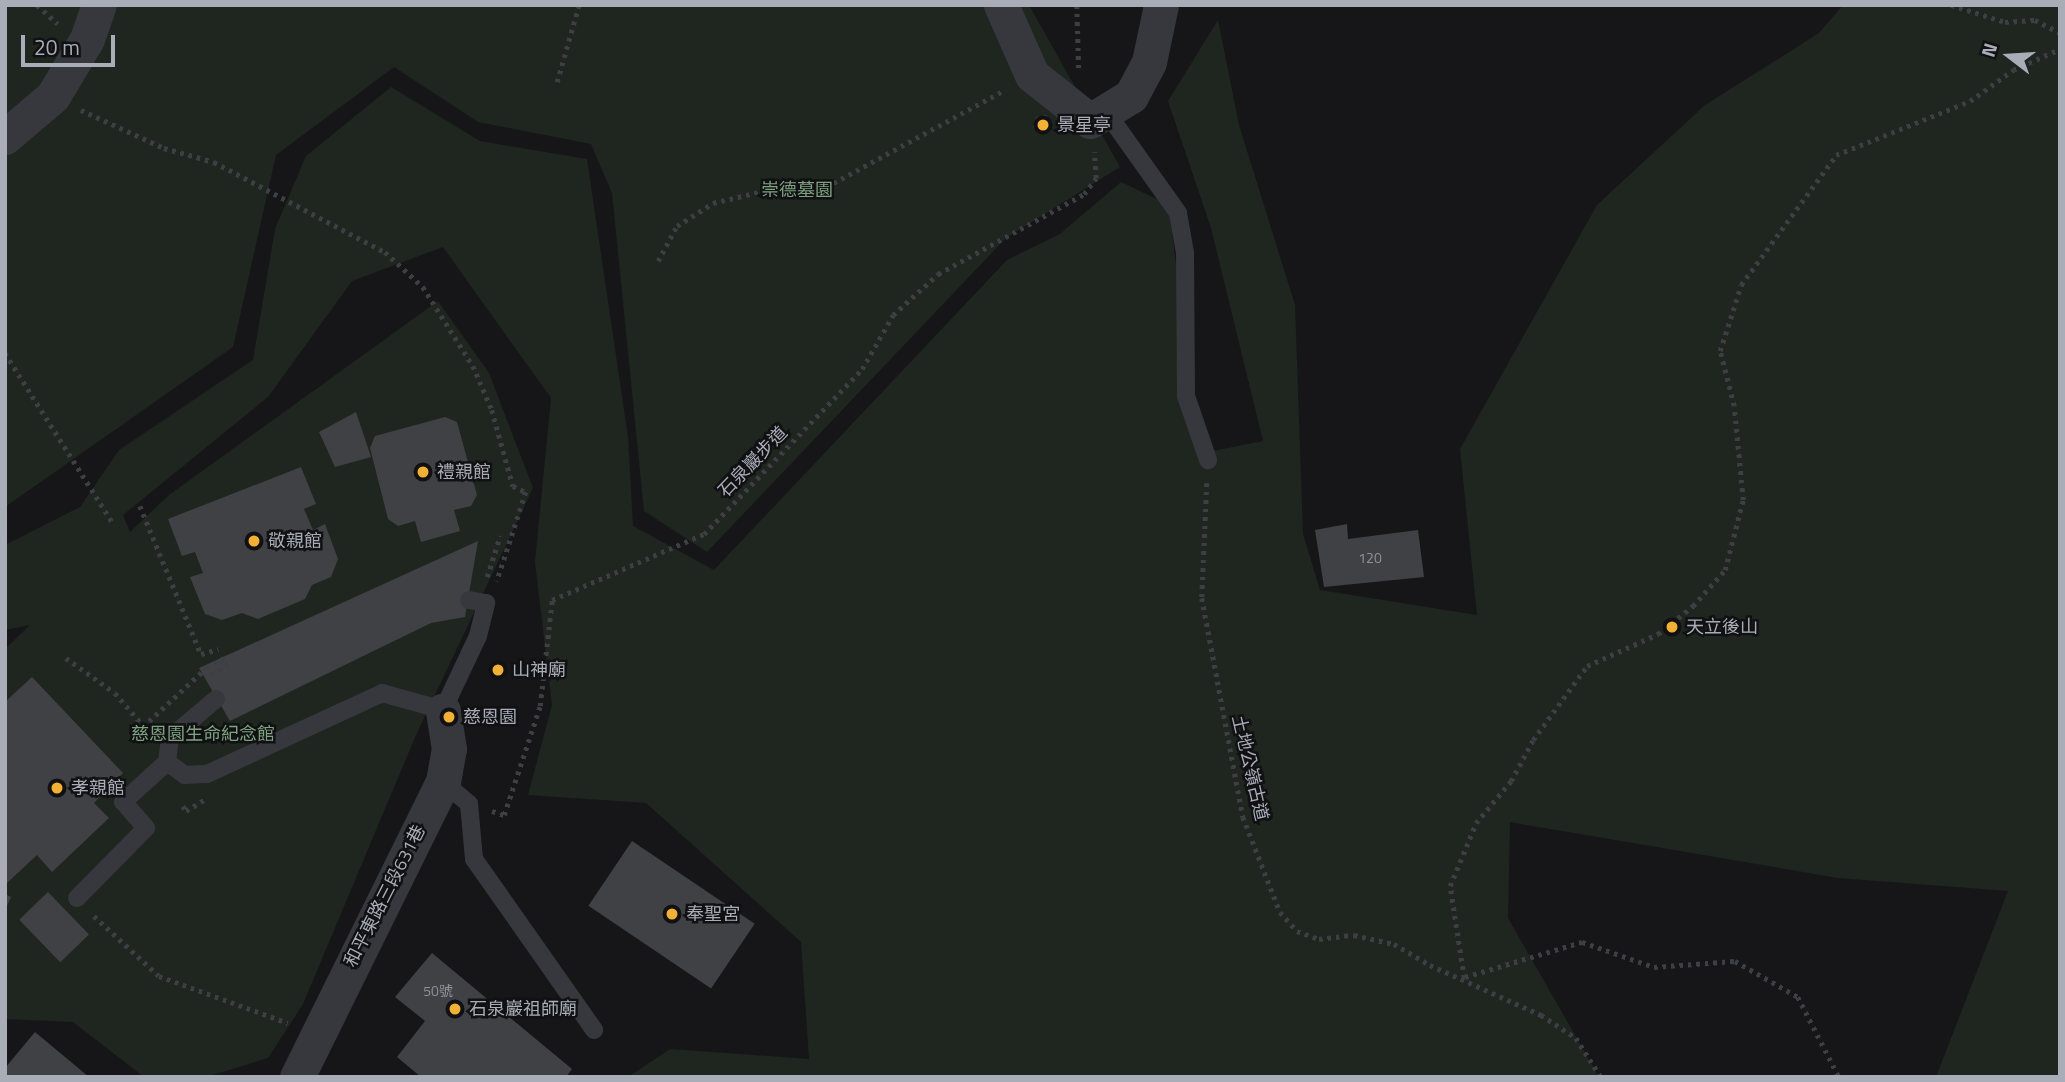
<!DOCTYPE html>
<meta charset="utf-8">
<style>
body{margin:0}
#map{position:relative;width:2065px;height:1082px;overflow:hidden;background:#161618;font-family:"Titillium Web","Noto Sans TC",sans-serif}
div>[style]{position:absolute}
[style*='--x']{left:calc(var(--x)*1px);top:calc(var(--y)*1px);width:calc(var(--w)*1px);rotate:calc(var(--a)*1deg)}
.green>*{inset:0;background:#1e261f}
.building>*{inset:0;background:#404145;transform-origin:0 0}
.path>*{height:4.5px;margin-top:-2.25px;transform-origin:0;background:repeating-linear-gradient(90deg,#3d3f44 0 3.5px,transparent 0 8.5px)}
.lane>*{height:18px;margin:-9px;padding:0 9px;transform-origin:9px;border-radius:9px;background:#37383d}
.street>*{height:35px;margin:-17.5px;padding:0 17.5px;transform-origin:17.5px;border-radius:17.5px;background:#37383d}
.dots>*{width:19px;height:19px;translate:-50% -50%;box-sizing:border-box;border:4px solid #111113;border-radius:50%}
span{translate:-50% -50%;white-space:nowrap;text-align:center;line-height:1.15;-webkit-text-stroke:5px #111113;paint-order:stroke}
.number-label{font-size:14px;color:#8e929b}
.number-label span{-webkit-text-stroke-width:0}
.poi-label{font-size:18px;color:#a8adb8}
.left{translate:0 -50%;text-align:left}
.park-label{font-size:18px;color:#7fa381}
.street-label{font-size:18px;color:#a8adb8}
.frame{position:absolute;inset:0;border:7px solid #a8adb8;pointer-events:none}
.north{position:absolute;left:1974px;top:21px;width:70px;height:70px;-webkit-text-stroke:5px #111113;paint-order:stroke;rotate:287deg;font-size:19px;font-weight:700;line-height:28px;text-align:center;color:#a8adb8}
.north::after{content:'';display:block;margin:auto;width:24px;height:32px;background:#a8adb8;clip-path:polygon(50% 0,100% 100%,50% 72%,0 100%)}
.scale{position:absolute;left:21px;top:35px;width:94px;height:32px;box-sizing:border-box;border:4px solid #a8adb8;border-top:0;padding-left:9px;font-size:21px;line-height:24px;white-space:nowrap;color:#a8adb8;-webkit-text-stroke:5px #111113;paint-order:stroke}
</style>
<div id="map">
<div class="green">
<div style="clip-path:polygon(5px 5px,1029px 5px,1120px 167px,1006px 238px,707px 552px,644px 511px,612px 193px,591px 144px,478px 122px,394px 67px,276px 155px,233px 347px,5px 507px)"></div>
<div style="clip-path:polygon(1843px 5px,2060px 5px,2060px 1077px,1936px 1077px,2008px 891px,1838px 878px,1510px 822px,1508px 918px,1599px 1077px,628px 1077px,670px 1049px,809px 1059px,801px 942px,646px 803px,528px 795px,552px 705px,535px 562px,551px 398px,443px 247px,352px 281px,268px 397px,123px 515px,130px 532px,169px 495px,438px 301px,489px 373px,533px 488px,416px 735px,303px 1004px,268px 1058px,206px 1077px,144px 1077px,73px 1022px,5px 1019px,5px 649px,30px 625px,5px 630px,5px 545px,80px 507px,119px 450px,253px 360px,275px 229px,306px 156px,391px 87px,480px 141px,587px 159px,628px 437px,633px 526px,714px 570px,1007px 260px,1060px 234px,1121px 182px,1169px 205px,1198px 454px,1263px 441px,1211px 228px,1168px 101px,1218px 20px,1239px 125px,1295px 305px,1303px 534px,1320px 590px,1477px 615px,1460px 449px,1597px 205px,1705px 105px,1819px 33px)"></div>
</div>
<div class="building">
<div style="clip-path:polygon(1046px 115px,1052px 122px,1050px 132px,1040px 134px,1033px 127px,1036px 117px)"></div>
<div style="clip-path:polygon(356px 412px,371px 457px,335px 467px,319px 432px)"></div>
<div style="clip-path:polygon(445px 417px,457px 422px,477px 495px,471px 506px,454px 510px,460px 531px,421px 542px,415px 521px,398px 526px,388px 519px,370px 448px,375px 436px)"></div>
<div style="clip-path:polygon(301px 467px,316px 504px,304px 509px,313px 530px,325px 524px,338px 559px,331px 577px,312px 585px,305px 599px,258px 619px,242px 613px,222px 620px,205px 614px,190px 577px,203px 573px,195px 552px,182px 556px,168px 519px)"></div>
<div style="clip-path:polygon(1347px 524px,1348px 539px,1418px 530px,1424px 577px,1324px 587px,1315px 530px)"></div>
<div style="clip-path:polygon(478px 541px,465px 617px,431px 623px,230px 721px,199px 668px)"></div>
<div style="clip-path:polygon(32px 677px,123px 773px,94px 803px,109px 818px,52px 872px,37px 855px,7px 883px,5px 702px)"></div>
<div style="left:632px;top:841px;width:148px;height:78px;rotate:34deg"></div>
<div style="left:48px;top:892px;width:59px;height:40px;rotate:46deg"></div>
<div style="clip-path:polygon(5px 894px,11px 897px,5px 910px)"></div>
<div style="clip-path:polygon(432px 953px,572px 1069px,566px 1077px,421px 1077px,397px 1057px,425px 1021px,395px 997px)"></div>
<div style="clip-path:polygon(35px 1032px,89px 1077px,5px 1077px,5px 1068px)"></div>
</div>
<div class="path">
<div style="--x:37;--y:5;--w:28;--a:42"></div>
<div style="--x:1077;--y:5;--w:66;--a:88.3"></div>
<div style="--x:1824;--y:5;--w:53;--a:0"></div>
<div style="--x:1951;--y:5;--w:57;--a:17.5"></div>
<div style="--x:2005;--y:22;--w:30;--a:-4"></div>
<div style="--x:2035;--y:20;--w:28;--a:27"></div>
<div style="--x:557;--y:82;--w:80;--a:-74.1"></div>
<div style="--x:81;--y:110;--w:91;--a:24.6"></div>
<div style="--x:164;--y:148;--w:52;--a:15.6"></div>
<div style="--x:214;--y:162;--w:193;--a:27.8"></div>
<div style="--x:385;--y:252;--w:52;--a:42.6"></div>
<div style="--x:423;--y:287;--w:93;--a:57.7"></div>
<div style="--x:473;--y:366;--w:48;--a:66.6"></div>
<div style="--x:492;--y:410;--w:79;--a:74.6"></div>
<div style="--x:513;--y:486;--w:14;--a:25"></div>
<div style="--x:526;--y:492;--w:94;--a:108"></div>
<div style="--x:658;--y:261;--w:40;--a:-62"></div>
<div style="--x:677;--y:226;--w:43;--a:-32.6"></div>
<div style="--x:713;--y:203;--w:51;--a:-13.5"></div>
<div style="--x:763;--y:191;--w:16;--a:11"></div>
<div style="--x:779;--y:194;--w:48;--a:-8.5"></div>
<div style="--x:826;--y:187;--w:204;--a:-28.5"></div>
<div style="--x:5;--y:353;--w:204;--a:57.6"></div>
<div style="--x:1207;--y:483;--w:115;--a:92.5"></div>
<div style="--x:1202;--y:598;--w:223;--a:79.4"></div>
<div style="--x:1243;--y:817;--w:102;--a:68.7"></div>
<div style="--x:1280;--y:912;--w:25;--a:48"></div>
<div style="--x:1297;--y:931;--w:23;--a:20"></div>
<div style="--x:1319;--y:939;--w:35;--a:-7"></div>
<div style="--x:1354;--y:935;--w:41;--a:12.7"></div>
<div style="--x:1394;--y:944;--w:42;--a:30.3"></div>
<div style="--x:1430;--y:965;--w:122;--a:24.2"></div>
<div style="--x:1541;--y:1015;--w:42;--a:33.3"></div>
<div style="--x:1576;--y:1038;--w:46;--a:57.3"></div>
<div style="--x:140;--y:506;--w:160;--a:67.6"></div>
<div style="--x:201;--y:654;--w:18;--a:-16"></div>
<div style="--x:487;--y:577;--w:43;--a:-72.4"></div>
<div style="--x:66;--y:658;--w:60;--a:35.5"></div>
<div style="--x:115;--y:693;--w:49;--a:49.1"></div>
<div style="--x:211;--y:675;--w:20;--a:-33"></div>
<div style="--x:149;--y:721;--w:78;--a:-42.9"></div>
<div style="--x:206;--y:668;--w:23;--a:-29"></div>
<div style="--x:183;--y:806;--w:6;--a:59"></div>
<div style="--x:186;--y:811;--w:22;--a:-32"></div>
<div style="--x:492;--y:811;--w:13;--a:18"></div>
<div style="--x:504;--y:815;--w:115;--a:-71.7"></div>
<div style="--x:540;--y:706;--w:107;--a:-83.5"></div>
<div style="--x:552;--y:600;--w:166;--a:-23.5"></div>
<div style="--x:704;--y:534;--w:228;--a:-46.2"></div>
<div style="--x:862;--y:369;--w:62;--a:-60.1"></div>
<div style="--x:893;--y:315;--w:61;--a:-42.3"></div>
<div style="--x:938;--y:274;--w:166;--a:-28.7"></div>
<div style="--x:1084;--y:194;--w:20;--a:-53"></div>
<div style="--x:1096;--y:178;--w:26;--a:-94"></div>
<div style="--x:94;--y:916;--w:88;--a:42.7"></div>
<div style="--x:159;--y:976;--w:137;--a:20"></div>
<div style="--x:1465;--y:977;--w:122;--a:-16.7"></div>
<div style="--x:1582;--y:942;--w:76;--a:19.1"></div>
<div style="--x:1654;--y:967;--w:81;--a:-4.2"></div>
<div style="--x:1735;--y:961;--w:73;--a:29.7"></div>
<div style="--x:1798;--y:997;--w:90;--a:62.9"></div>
<div style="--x:1464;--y:978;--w:93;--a:-98.7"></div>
<div style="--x:1450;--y:886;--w:68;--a:-67.6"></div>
<div style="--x:1476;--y:823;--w:55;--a:-50.2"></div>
<div style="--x:1511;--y:781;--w:47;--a:-61.8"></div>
<div style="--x:1533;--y:740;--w:92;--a:-53.9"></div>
<div style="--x:1587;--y:666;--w:78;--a:-24.3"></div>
<div style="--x:1658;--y:634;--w:45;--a:-38.7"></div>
<div style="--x:1693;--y:606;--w:48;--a:-48.4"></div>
<div style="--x:1725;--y:570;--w:72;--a:-75.6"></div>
<div style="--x:1743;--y:500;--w:94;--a:-95.5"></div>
<div style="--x:1734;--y:406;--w:57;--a:-104.3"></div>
<div style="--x:1720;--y:351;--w:69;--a:-72.3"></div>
<div style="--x:1741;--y:285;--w:161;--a:-53.8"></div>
<div style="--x:1836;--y:155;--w:144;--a:-21.9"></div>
<div style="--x:1970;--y:101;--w:53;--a:-35.8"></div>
<div style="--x:2013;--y:70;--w:51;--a:-24.1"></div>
</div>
<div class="lane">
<div style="--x:1107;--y:113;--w:123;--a:54.6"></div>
<div style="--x:1178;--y:213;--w:40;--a:80"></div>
<div style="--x:1185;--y:252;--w:144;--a:89.6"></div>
<div style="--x:1186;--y:396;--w:68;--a:71"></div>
<div style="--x:216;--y:699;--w:60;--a:139.7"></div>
<div style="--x:170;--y:738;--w:24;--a:97"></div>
<div style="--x:167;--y:762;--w:22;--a:36"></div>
<div style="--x:185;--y:775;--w:22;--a:-3"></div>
<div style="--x:207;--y:774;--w:193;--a:-24.8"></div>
<div style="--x:382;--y:693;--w:63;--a:15.6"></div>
<div style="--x:443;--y:710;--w:82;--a:-64.7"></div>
<div style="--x:478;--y:636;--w:34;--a:-76"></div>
<div style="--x:486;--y:603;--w:17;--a:-170"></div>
<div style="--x:443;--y:782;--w:34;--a:40"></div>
<div style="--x:469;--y:804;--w:55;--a:84.8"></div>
<div style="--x:474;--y:859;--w:209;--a:54.9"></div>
<div style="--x:77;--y:898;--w:98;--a:-45.4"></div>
<div style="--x:146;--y:828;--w:35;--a:-131"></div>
<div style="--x:123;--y:802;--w:59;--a:-42.3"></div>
</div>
<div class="street">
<div style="--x:1001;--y:5;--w:77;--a:66.1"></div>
<div style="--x:1032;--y:75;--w:74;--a:38.4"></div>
<div style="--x:1090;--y:121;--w:48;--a:-31.4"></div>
<div style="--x:1131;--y:96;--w:38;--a:-62"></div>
<div style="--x:1149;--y:62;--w:58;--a:-78.1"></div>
<div style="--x:5;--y:137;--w:63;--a:-40.5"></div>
<div style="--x:53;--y:96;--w:66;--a:-59.2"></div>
<div style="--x:87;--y:39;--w:36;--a:-71"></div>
<div style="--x:297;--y:1077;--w:329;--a:-63.7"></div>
<div style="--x:443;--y:782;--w:34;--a:-80"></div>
<div style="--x:449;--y:749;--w:39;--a:-99"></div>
</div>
<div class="dots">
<div style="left:1043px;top:125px;background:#f2b134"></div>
<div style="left:423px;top:472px;background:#f2b134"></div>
<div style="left:254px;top:541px;background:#f2b134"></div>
<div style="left:1672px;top:627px;background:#f2b134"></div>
<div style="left:498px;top:670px;background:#f2b134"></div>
<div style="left:449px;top:717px;background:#f2b134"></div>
<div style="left:57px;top:788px;background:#f2b134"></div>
<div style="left:672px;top:914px;background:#f2b134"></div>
<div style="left:455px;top:1009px;background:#f2b134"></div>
</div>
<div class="number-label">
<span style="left:1370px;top:558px">120</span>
<span style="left:438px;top:991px">50號</span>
</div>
<div class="poi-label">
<span class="left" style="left:1057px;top:125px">景星亭</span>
<span class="left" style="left:437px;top:472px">禮親館</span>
<span class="left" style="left:268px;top:541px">敬親館</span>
<span class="left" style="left:1686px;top:627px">天立後山</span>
<span class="left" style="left:512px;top:670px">山神廟</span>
<span class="left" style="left:463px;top:717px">慈恩園</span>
<span class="left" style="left:71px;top:788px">孝親館</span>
<span class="left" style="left:686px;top:914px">奉聖宮</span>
<span class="left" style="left:469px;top:1009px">石泉巖祖師廟</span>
</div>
<div class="park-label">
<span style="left:797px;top:190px">崇德墓園</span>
<span style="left:203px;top:734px">慈恩園生命紀念館</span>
</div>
<div class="street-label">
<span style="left:753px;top:462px;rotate:-46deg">石泉巖步道</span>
<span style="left:1250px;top:768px;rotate:77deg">土地公嶺古道</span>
<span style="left:385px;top:896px;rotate:-63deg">和平東路三段631巷</span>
</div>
<div class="frame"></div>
<div class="north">N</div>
<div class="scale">20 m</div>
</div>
